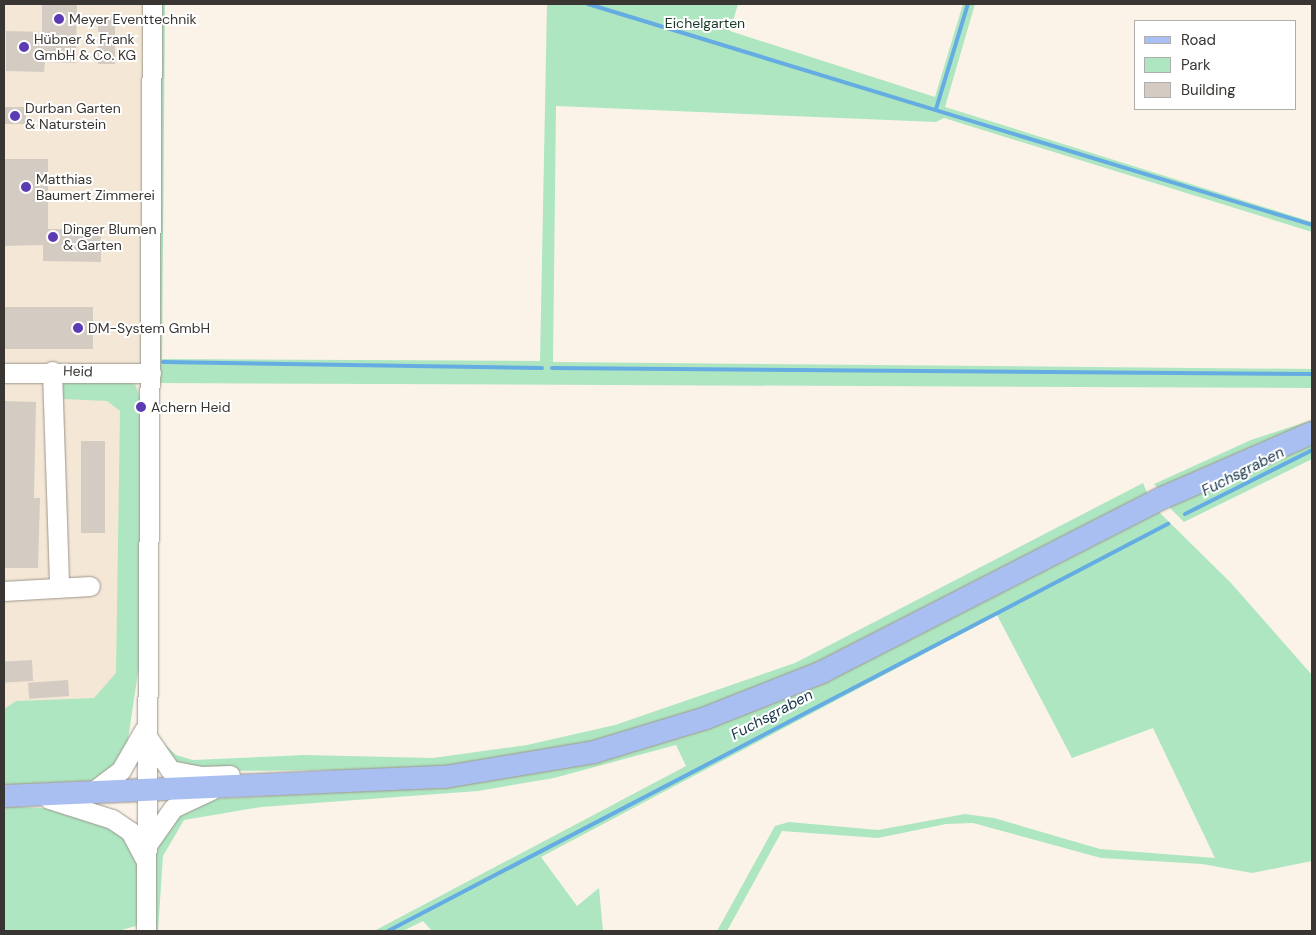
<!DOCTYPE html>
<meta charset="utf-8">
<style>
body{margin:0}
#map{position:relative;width:1316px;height:935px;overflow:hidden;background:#fbf3e8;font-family:"DM Sans",sans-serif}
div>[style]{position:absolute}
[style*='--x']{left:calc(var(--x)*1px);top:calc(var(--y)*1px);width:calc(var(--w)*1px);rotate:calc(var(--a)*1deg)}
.built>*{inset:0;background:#f4e7d6}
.green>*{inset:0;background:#aee6c1}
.stream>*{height:4px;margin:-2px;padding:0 2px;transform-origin:2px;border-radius:2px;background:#65ace3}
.building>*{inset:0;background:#d4ccc2;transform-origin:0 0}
.roads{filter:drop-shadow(0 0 1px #9d968c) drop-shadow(0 0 1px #9d968c)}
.minor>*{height:19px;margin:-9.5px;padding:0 9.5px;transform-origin:9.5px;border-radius:9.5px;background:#fff}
.major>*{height:22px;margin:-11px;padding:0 11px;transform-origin:11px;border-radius:11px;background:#a9bff1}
.dots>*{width:14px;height:14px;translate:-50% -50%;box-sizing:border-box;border:2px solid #fff;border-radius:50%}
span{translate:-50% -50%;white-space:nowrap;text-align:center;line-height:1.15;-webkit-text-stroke:4px #fff;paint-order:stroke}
.poi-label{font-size:14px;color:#383532}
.left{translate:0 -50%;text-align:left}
.park-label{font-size:14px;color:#163824}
.street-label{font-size:14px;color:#383532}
.water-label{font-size:15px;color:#133249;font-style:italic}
.frame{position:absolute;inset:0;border:5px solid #383532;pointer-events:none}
.legend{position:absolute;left:1134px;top:20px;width:162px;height:90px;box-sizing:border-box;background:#fff;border:1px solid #afaead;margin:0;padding:6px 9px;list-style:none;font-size:15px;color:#383532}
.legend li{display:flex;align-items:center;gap:10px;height:25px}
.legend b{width:25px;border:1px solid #afaead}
</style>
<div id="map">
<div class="built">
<div style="clip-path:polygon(4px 4px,145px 4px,140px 659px,94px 698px,16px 701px,4px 709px)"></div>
</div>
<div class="green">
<div style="clip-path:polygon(158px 4px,165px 4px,162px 359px,540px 361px,547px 4px,738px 4px,730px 31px,935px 97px,963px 4px,975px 4px,945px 107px,1312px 222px,1312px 232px,944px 118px,936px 122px,556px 106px,553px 362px,1312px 369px,1312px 388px,156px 383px)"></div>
<div style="clip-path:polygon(113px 378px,135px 384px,143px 406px,140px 659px,126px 753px,109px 775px,90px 781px,4px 785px,4px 709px,16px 701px,94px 698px,116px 673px,120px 411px,107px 401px,63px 399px,60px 392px,62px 380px)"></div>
<div style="clip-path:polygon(1312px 420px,1312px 426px,1159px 490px,1154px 484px,1251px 440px)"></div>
<div style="clip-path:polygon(1312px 441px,1312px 459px,1184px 522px,1170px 508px,1170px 504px)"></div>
<div style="clip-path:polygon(1143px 483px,1148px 495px,837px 658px,671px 723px,506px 761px,387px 770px,208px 771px,174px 766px,159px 739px,176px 755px,193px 760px,305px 755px,433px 758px,527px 745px,615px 725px,795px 663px)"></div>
<div style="clip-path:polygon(1156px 509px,1231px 583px,1312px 675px,1312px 861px,1252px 873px,1202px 864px,1101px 858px,973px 823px,946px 824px,878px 838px,782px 831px,727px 931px,717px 931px,775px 826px,789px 822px,878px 830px,965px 814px,994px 818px,1100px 849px,1215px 858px,1153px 728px,1072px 758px,997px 615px,541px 857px,577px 906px,599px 888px,603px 931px,432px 931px,423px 921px,403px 931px,374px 931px,686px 766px,676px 745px,554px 778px,478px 791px,261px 807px,184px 820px,163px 856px,158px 931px,151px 931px,154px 852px,177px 812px,212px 799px,363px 791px,705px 726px)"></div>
<div style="clip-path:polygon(4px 806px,64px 809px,113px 823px,137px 856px,139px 925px,118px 931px,4px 931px)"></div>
</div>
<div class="stream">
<div style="--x:588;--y:4;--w:757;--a:16.97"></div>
<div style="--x:936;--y:109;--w:110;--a:-73.1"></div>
<div style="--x:163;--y:362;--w:379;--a:0.9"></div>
<div style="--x:552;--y:368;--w:760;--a:0.45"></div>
<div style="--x:1185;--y:514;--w:142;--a:-26.7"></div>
<div style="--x:388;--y:931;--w:880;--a:-27.56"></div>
</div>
<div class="building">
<div style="clip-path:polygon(42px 4px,77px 4px,76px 63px,45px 62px,44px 72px,6px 71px,6px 31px,42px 32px)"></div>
<div style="left:98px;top:17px;width:17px;height:47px"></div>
<div style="left:4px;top:107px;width:22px;height:17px"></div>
<div style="clip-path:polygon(4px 159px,48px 159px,48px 229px,101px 229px,101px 262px,43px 261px,43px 245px,5px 246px)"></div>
<div style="left:4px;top:307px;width:89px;height:42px"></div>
<div style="clip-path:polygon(4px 401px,36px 402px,34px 498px,40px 498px,38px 568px,4px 568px)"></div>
<div style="left:81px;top:441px;width:24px;height:92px"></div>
<div style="left:32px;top:660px;width:21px;height:28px;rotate:87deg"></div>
<div style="left:68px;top:680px;width:16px;height:40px;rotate:86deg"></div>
</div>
<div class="roads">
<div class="minor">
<div style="--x:52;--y:371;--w:216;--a:88.1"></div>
<div style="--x:4;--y:373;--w:147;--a:0"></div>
<div style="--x:4;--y:591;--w:86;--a:-3.3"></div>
<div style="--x:148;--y:738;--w:39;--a:55"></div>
<div style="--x:170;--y:770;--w:32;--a:11"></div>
<div style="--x:201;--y:776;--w:29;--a:-2"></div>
<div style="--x:92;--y:792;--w:36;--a:-37"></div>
<div style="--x:121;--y:770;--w:46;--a:-60.1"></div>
<div style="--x:49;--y:799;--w:66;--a:17.6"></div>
<div style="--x:112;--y:819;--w:22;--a:34"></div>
<div style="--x:130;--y:831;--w:32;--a:62"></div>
<div style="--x:147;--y:845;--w:45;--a:-54.9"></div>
<div style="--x:173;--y:808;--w:42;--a:-25.3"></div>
<div style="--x:146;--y:931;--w:927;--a:-89.63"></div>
</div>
<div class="major">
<div style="--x:4;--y:796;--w:441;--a:-2.5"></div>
<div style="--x:445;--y:777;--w:151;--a:-9.5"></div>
<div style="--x:594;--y:752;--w:117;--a:-16.9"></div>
<div style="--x:706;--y:718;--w:125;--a:-21.6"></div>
<div style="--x:822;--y:672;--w:380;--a:-27.1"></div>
<div style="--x:1160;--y:499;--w:166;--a:-23.5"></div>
</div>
</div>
<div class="dots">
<div style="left:59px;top:19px;background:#5c3bb3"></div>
<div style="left:24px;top:47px;background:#5c3bb3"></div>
<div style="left:15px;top:116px;background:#5c3bb3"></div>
<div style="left:26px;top:187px;background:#5c3bb3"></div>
<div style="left:53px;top:237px;background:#5c3bb3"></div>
<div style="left:78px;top:328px;background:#5c3bb3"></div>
<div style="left:141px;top:407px;background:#5c3bb3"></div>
</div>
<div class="poi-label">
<span class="left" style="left:69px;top:19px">Meyer Eventtechnik</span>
<span class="left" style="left:34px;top:47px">Hübner &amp; Frank<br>GmbH &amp; Co. KG</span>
<span class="left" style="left:25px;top:116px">Durban Garten<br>&amp; Naturstein</span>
<span class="left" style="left:36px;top:187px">Matthias<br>Baumert Zimmerei</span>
<span class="left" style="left:63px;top:237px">Dinger Blumen<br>&amp; Garten</span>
<span class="left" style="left:88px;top:328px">DM-System GmbH</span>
<span class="left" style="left:151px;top:407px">Achern Heid</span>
</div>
<div class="park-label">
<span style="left:705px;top:23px">Eichelgarten</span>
</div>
<div class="street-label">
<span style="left:78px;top:371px;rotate:2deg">Heid</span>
</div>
<div class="water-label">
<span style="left:1243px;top:472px;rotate:-27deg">Fuchsgraben</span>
<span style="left:772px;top:715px;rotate:-28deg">Fuchsgraben</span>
</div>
<div class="frame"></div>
<ul class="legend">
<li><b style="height:6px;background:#a9bff1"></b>Road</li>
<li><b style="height:14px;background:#aee6c1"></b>Park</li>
<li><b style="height:14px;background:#d4ccc2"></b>Building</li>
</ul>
</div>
